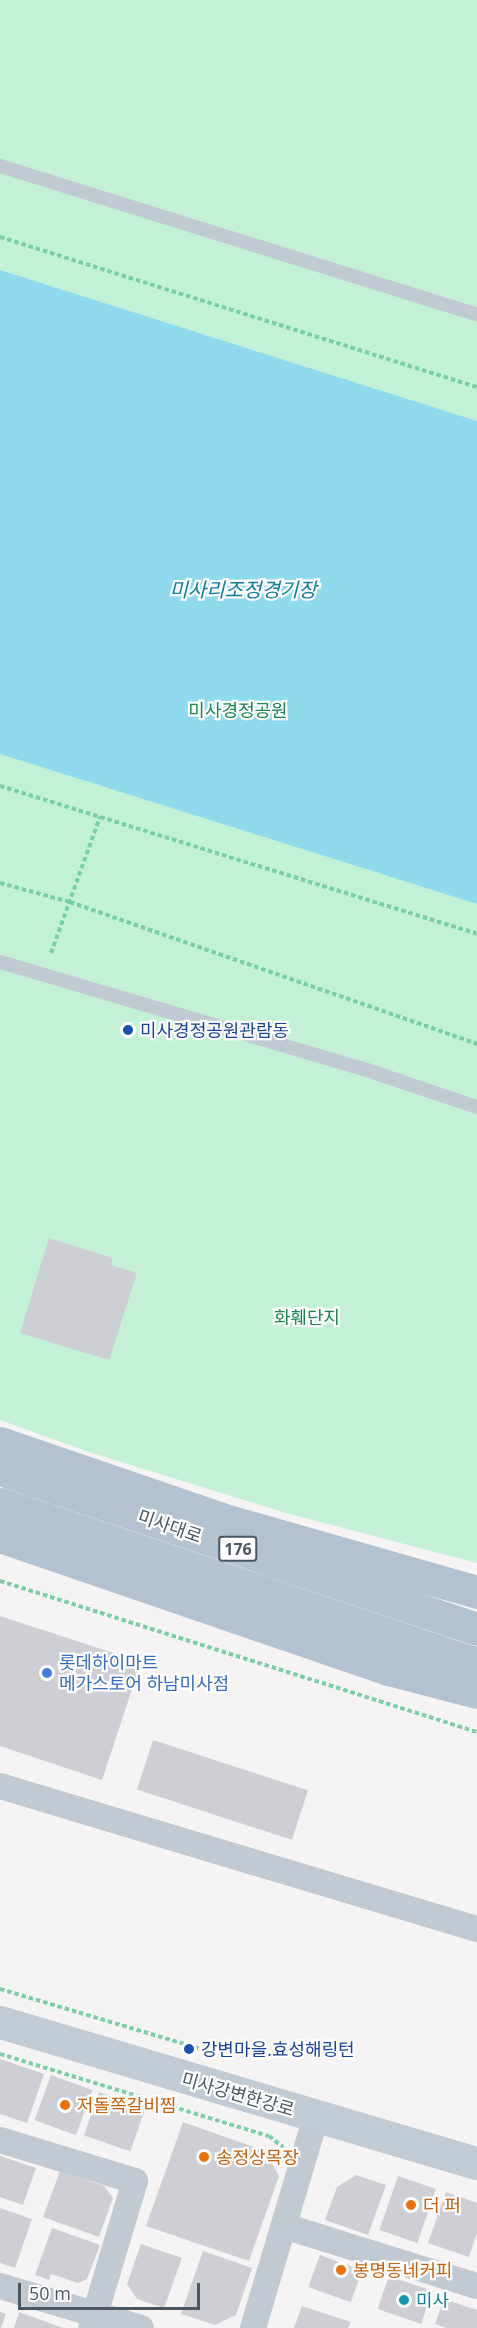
<!DOCTYPE html>
<meta charset="utf-8">
<style>
body{margin:0}
#map{position:relative;width:477px;height:2328px;overflow:hidden;background:#f5f3f3;font-family:"Open Sans","Noto Sans KR",sans-serif}
div>[style]{position:absolute}
[style*='--x']{left:calc(var(--x)*1px);top:calc(var(--y)*1px);width:calc(var(--w)*1px);rotate:calc(var(--a)*1deg)}
.green>*{inset:0;background:#c3f1d5}
.water>*{inset:0;background:#90daee}
.building>*{inset:0;background:#cdcfd5;transform-origin:0 0}
.path>*{height:4px;margin-top:-2px;transform-origin:0;background:repeating-linear-gradient(90deg,#7ad0a6 0 4.5px,transparent 0 7.5px)}
.lane>*{height:14px;margin:-7px;padding:0 7px;transform-origin:7px;border-radius:7px;background:#c1cad2}
.street>*{height:26px;margin:-13px;padding:0 13px;transform-origin:13px;border-radius:13px;background:#c1cad2}
.secondary>*{height:33px;margin:-16.5px;padding:0 16.5px;transform-origin:16.5px;border-radius:16.5px;background:#c1cbd6}
.primary>*{height:33px;margin:-16.5px;padding:0 16.5px;transform-origin:16.5px;border-radius:16.5px;background:#b3c2d1}
.dots>*{width:16px;height:16px;translate:-50% -50%;box-sizing:border-box;border:3px solid #fff;border-radius:50%}
span{translate:-50% -50%;white-space:nowrap;text-align:center;line-height:1.15;-webkit-text-stroke:4.5px #fff;paint-order:stroke}
.shield-label span{padding:2px 4px;background:#fff;border:2px solid;border-radius:4px;-webkit-text-stroke-width:0}
.shield-label{font-size:16px;color:#4a5661;font-weight:700}
.park-label{font-size:18px;color:#17864f}
.transit-label{font-size:18px;color:#164399}
.left{translate:0 -50%;text-align:left}
.street-label{font-size:18px;color:#4a5661}
.shop-label{font-size:18px;color:#366cbe}
.food-label{font-size:18px;color:#c56008}
.culture-label{font-size:18px;color:#0d838f}
.water-label{font-size:20px;color:#0c7c9b;font-style:italic}
.scale{position:absolute;left:18px;top:2283px;width:182px;height:27px;box-sizing:border-box;border:3px solid #4a5661;border-top:0;padding-left:8px;font-size:18px;line-height:21px;white-space:nowrap;color:#4a5661;-webkit-text-stroke:4px #fff;paint-order:stroke}
</style>
<div id="map">
<div class="green">
<div style="clip-path:polygon(0 0,477px 0,477px 1563px,286px 1513px,89px 1452px,0 1420px)"></div>
</div>
<div class="water">
<div style="clip-path:polygon(0 270px,477px 421px,477px 904px,0 754px)"></div>
</div>
<div class="building">
<div style="clip-path:polygon(49px 1238px,113px 1258px,111px 1265px,137px 1273px,109px 1360px,20px 1333px)"></div>
<div style="clip-path:polygon(0 1616px,141px 1662px,102px 1780px,0 1746px)"></div>
<div style="left:153px;top:1740px;width:163px;height:52px;rotate:18deg"></div>
<div style="clip-path:polygon(0 2059px,44px 2074px,27px 2123px,0 2114px)"></div>
<div style="left:51px;top:2075px;width:44px;height:48px;rotate:20deg"></div>
<div style="left:99px;top:2092px;width:49px;height:46px;rotate:19deg"></div>
<div style="clip-path:polygon(183px 2122px,265px 2151px,279px 2176px,249px 2261px,146px 2226px)"></div>
<div style="clip-path:polygon(0 2156px,36px 2168px,23px 2205px,0 2197px)"></div>
<div style="clip-path:polygon(60px 2171px,104px 2186px,113px 2198px,99px 2237px,43px 2217px)"></div>
<div style="clip-path:polygon(356px 2175px,386px 2185px,368px 2235px,325px 2220px,337px 2187px)"></div>
<div style="left:398px;top:2176px;width:40px;height:57px;rotate:19deg"></div>
<div style="clip-path:polygon(446px 2192px,477px 2203px,477px 2233px,469px 2257px,428px 2243px)"></div>
<div style="clip-path:polygon(0 2208px,32px 2219px,15px 2268px,0 2263px)"></div>
<div style="clip-path:polygon(52px 2228px,100px 2245px,87px 2279px,78px 2283px,51px 2274px,49px 2280px,35px 2275px)"></div>
<div style="clip-path:polygon(141px 2244px,182px 2258px,164px 2308px,137px 2299px,127px 2284px)"></div>
<div style="clip-path:polygon(203px 2251px,252px 2268px,236px 2315px,215px 2325px,181px 2314px)"></div>
<div style="left:320px;top:2255px;width:45px;height:34px;rotate:20deg"></div>
<div style="left:389px;top:2276px;width:46px;height:35px;rotate:19deg"></div>
<div style="clip-path:polygon(444px 2299px,477px 2310px,477px 2328px,447px 2328px,435px 2324px)"></div>
<div style="clip-path:polygon(302px 2306px,351px 2322px,348px 2328px,294px 2328px)"></div>
<div style="clip-path:polygon(0 2312px,6px 2314px,1px 2328px,0 2328px)"></div>
<div style="clip-path:polygon(19px 2312px,63px 2328px,14px 2328px)"></div>
</div>
<div class="path">
<div style="--x:0;--y:237;--w:500;--a:17.46"></div>
<div style="--x:0;--y:786;--w:499;--a:17.2"></div>
<div style="--x:0;--y:883;--w:73;--a:15.2"></div>
<div style="--x:70;--y:902;--w:431;--a:19.2"></div>
<div style="--x:51;--y:953;--w:145;--a:-70.2"></div>
<div style="--x:0;--y:1581;--w:500;--a:17.57"></div>
<div style="--x:0;--y:1989;--w:221;--a:16.6"></div>
<div style="--x:0;--y:2054;--w:281;--a:17"></div>
<div style="--x:269;--y:2136;--w:18;--a:38"></div>
</div>
<div class="lane">
<div style="--x:0;--y:166;--w:500;--a:17.3"></div>
<div style="--x:0;--y:962;--w:376;--a:16.4"></div>
<div style="--x:361;--y:1068;--w:122;--a:18.6"></div>
</div>
<div class="street">
<div style="--x:0;--y:1786;--w:498;--a:16.7"></div>
<div style="--x:0;--y:2140;--w:141;--a:16.9"></div>
<div style="--x:135;--y:2181;--w:153;--a:106.7"></div>
<div style="--x:284;--y:2226;--w:202;--a:17.3"></div>
<div style="--x:0;--y:2286;--w:147;--a:16.6"></div>
<div style="--x:253;--y:2328;--w:221;--a:-73.4"></div>
</div>
<div class="secondary">
<div style="--x:0;--y:2022;--w:497;--a:16.5"></div>
</div>
<div class="primary">
<div style="--x:0;--y:1443;--w:241;--a:18.9"></div>
<div style="--x:228;--y:1521;--w:259;--a:15.9"></div>
<div style="--x:0;--y:1469;--w:503;--a:18.54"></div>
<div style="--x:0;--y:1504;--w:503;--a:18.54"></div>
<div style="--x:0;--y:1536;--w:411;--a:18.9"></div>
<div style="--x:389;--y:1669;--w:91;--a:14.6"></div>
</div>
<div class="dots">
<div style="left:128px;top:1030px;background:#1a4fb4"></div>
<div style="left:47px;top:1673px;background:#3f7fe0"></div>
<div style="left:189px;top:2049px;background:#1a4fb4"></div>
<div style="left:65px;top:2105px;background:#e8710a"></div>
<div style="left:204px;top:2157px;background:#e8710a"></div>
<div style="left:411px;top:2205px;background:#e8710a"></div>
<div style="left:341px;top:2270px;background:#e8710a"></div>
<div style="left:404px;top:2300px;background:#0f9aa8"></div>
</div>
<div class="shield-label">
<span style="left:238px;top:1549px">176</span>
</div>
<div class="park-label">
<span style="left:238px;top:710px">미사경정공원</span>
<span style="left:307px;top:1317px">화훼단지</span>
</div>
<div class="transit-label">
<span class="left" style="left:140px;top:1030px">미사경정공원관람동</span>
<span class="left" style="left:201px;top:2049px">강변마을.효성해링턴</span>
</div>
<div class="street-label">
<span style="left:170px;top:1526px;rotate:19deg">미사대로</span>
<span style="left:238px;top:2094px;rotate:16deg">미사강변한강로</span>
</div>
<div class="shop-label">
<span class="left" style="left:59px;top:1673px">롯데하이마트<br>메가스토어 하남미사점</span>
</div>
<div class="food-label">
<span class="left" style="left:77px;top:2105px">저돌쪽갈비찜</span>
<span class="left" style="left:216px;top:2157px">송정상목장</span>
<span class="left" style="left:423px;top:2205px">더 퍼</span>
<span class="left" style="left:353px;top:2270px">봉명동네커피</span>
</div>
<div class="culture-label">
<span class="left" style="left:416px;top:2300px">미사</span>
</div>
<div class="water-label">
<span style="left:243px;top:589px">미사리조정경기장</span>
</div>
<div class="scale">50 m</div>
</div>
